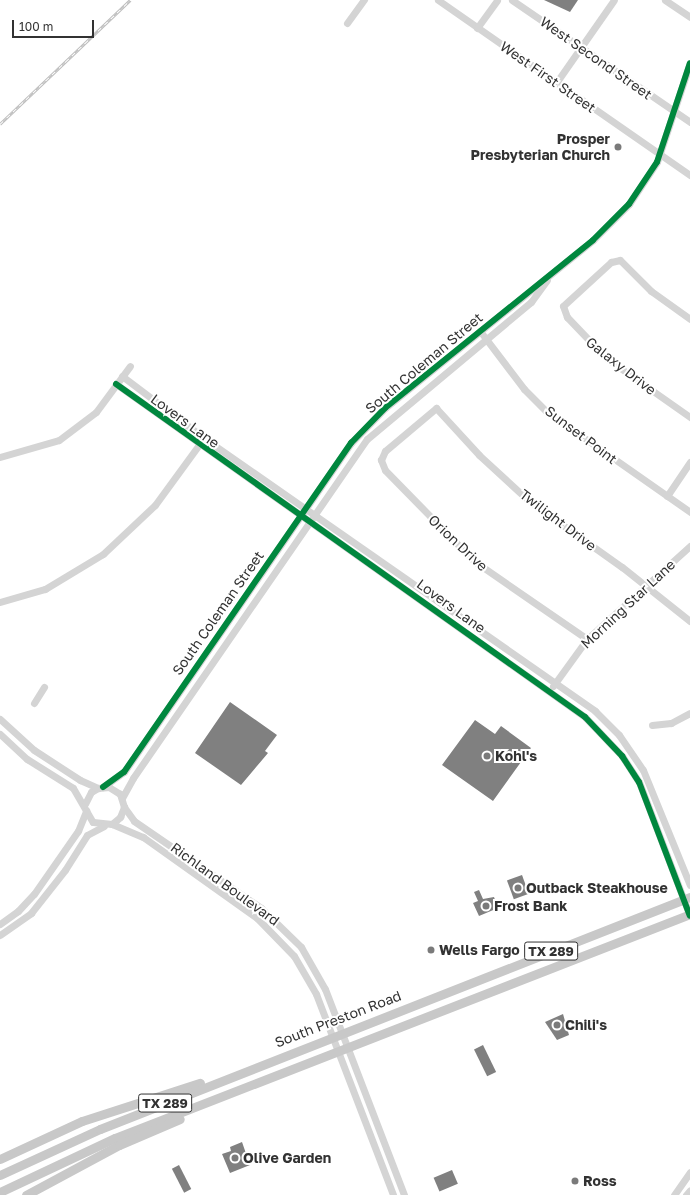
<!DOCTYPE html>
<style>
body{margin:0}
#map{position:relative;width:690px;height:1195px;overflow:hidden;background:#fff;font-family:"Golos Text",sans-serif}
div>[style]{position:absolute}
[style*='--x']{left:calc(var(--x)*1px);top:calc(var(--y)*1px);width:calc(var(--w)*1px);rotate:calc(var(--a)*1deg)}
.building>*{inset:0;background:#808080;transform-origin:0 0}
.minor>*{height:7px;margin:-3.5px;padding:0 3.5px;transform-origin:3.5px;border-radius:3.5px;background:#d4d4d4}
.major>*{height:9px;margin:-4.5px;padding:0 4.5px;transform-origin:4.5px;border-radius:4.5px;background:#c8c8c8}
.rail>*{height:3px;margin-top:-1.5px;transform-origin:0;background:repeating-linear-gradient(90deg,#fff 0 4.5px,#bcbcbc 0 9px);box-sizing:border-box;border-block:1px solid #bcbcbc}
.cycleway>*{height:6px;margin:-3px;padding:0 3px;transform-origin:3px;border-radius:3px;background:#00873e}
.dots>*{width:11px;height:11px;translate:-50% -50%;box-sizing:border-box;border:2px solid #fff;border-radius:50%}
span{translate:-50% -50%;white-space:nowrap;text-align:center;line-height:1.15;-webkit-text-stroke:4px #fff;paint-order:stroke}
.shield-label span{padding:1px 3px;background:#fff;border:1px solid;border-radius:3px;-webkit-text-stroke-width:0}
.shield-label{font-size:13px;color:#323232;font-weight:700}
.street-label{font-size:14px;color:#323232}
.poi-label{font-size:14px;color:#323232;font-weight:700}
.right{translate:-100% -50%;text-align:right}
.left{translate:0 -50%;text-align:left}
.scale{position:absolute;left:12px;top:20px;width:82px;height:18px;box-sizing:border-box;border:2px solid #323232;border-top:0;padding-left:5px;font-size:12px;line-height:14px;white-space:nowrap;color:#323232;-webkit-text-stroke:3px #fff;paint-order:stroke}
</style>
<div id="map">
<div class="building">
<div style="clip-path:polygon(544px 0,578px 0,570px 12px)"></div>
<div style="clip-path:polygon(230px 702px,277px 735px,265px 751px,268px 753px,241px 785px,195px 753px)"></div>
<div style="clip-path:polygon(475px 720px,495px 734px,501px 726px,531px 748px,493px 801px,442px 765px)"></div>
<div style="left:522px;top:875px;width:20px;height:16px;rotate:70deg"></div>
<div style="clip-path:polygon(479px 890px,483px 899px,494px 897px,498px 908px,479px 916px,473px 903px,478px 901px,474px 892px)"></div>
<div style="clip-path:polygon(563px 1014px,569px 1035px,557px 1040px,545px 1022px)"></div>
<div style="left:483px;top:1045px;width:30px;height:10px;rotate:64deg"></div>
<div style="clip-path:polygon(242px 1142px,250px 1165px,230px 1173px,222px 1154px,231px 1151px,230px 1147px)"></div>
<div style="left:179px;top:1165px;width:27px;height:8px;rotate:63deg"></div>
<div style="left:452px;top:1170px;width:15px;height:20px;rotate:67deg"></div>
</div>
<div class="minor">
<div style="--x:438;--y:0;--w:307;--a:34.8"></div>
<div style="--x:512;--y:0;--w:216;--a:34.4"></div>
<div style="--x:665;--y:0;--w:30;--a:34"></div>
<div style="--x:347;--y:23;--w:29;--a:-54"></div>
<div style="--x:477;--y:28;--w:34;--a:-54"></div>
<div style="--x:556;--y:83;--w:101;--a:-55.1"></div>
<div style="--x:690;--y:319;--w:48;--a:-144.3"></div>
<div style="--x:651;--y:291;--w:44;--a:-135"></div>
<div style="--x:620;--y:260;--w:9;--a:167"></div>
<div style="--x:611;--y:262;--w:65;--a:137.5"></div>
<div style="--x:563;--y:306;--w:12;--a:70"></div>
<div style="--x:567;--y:317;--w:57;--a:46.4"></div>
<div style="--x:606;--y:358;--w:103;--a:35.1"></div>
<div style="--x:480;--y:331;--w:73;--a:52.8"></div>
<div style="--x:524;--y:389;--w:31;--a:45"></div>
<div style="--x:546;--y:411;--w:176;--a:35"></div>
<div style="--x:122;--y:376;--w:103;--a:37.1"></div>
<div style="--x:204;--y:438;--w:477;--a:34.9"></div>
<div style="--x:595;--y:711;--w:34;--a:45"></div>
<div style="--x:619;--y:735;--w:42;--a:55.6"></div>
<div style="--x:643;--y:770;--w:124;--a:67.8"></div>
<div style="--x:116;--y:384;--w:575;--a:35.38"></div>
<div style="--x:585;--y:717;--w:54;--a:46.5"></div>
<div style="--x:622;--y:756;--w:31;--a:57"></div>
<div style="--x:639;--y:782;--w:143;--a:69.2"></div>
<div style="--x:0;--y:457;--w:61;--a:-16.1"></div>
<div style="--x:59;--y:440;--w:46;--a:-37.1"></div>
<div style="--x:96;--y:412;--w:57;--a:-53.5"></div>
<div style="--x:667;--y:496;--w:41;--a:-55.9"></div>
<div style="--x:0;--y:602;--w:47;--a:-16.1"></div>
<div style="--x:45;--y:589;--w:68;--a:-31.1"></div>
<div style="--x:103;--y:554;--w:71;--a:-43.3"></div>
<div style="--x:155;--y:505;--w:78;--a:-53.9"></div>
<div style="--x:587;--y:639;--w:137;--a:-145.4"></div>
<div style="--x:474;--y:561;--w:127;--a:-134.4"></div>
<div style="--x:385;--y:470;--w:11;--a:-112"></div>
<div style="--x:381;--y:460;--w:10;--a:-66"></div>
<div style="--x:385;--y:451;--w:67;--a:-40.1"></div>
<div style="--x:436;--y:408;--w:64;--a:47.5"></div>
<div style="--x:479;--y:455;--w:68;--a:42.6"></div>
<div style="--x:529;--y:501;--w:114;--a:35.4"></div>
<div style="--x:622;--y:567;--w:87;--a:38.5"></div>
<div style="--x:553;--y:686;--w:58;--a:-54.1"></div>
<div style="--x:587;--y:639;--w:139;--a:-42.1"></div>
<div style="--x:34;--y:703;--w:19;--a:-58"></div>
<div style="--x:0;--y:719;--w:46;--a:42.4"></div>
<div style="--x:34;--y:750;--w:55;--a:33.1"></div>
<div style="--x:80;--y:780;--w:20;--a:24"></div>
<div style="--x:652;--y:725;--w:19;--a:-6"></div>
<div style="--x:671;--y:723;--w:21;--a:-28"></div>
<div style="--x:0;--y:734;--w:37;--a:43"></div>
<div style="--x:27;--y:759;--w:54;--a:32.2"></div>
<div style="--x:73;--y:788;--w:39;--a:60"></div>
<div style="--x:93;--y:822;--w:19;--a:6"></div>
<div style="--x:112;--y:824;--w:11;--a:-41"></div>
<div style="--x:120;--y:817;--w:11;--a:-68"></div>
<div style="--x:124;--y:807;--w:14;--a:-107"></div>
<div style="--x:120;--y:794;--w:13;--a:-148"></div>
<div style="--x:109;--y:787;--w:11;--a:175"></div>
<div style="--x:98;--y:788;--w:8;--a:150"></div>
<div style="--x:91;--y:792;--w:13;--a:117"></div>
<div style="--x:103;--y:787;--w:26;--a:-36"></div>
<div style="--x:124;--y:772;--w:400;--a:-55.4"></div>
<div style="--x:351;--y:443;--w:49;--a:-45.8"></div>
<div style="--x:385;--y:408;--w:267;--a:-38.9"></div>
<div style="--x:593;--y:240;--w:51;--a:-45"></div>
<div style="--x:629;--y:204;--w:50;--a:-56.3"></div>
<div style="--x:657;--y:162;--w:104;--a:-71.6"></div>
<div style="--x:122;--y:798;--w:23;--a:-61"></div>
<div style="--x:133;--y:778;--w:412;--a:-55.4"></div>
<div style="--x:367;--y:439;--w:214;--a:-39.9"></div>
<div style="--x:531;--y:302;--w:27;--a:-54"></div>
<div style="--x:124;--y:807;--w:17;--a:54"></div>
<div style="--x:134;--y:821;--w:154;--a:34.4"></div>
<div style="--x:261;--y:908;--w:56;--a:44.3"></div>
<div style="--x:301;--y:947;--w:48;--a:60.3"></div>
<div style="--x:325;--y:989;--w:221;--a:69"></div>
<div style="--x:112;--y:824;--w:34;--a:23"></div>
<div style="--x:143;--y:837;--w:140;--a:35.4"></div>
<div style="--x:257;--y:918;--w:53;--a:45.8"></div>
<div style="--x:294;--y:956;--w:44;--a:59.9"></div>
<div style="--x:316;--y:994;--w:215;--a:69"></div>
<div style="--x:0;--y:924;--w:22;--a:-36"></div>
<div style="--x:18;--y:911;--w:23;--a:-47"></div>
<div style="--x:34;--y:894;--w:77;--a:-55.1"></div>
<div style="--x:78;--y:831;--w:22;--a:-68"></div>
<div style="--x:0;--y:935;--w:38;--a:-35"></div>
<div style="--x:31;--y:913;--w:55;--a:-51.7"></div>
<div style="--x:65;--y:870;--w:41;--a:-57.8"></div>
<div style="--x:87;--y:835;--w:19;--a:-28"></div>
<div style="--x:674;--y:1195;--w:28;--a:-55"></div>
<div style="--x:686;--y:1195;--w:6;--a:-51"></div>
</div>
<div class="major">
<div style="--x:0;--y:1159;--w:90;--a:-24.9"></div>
<div style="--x:82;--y:1121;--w:124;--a:-17.9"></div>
<div style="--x:0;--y:1175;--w:110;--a:-24.7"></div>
<div style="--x:100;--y:1129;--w:634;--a:-21.47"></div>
<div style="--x:0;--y:1192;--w:127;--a:-25.2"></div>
<div style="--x:115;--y:1138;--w:617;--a:-21.28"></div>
<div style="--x:26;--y:1195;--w:106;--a:-28.3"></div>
<div style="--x:119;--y:1145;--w:66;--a:-23.1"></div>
</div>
<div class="rail">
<div style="--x:0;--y:124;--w:180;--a:-43.6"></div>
</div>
<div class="cycleway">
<div style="--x:116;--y:384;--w:575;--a:35.38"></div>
<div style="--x:585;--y:717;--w:54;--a:46.5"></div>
<div style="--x:622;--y:756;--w:31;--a:57"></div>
<div style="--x:639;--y:782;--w:143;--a:69.2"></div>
<div style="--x:103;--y:787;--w:26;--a:-36"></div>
<div style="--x:124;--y:772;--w:400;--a:-55.4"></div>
<div style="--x:351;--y:443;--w:49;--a:-45.8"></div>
<div style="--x:385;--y:408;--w:267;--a:-38.9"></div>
<div style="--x:593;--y:240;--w:51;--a:-45"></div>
<div style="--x:629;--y:204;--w:50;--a:-56.3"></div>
<div style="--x:657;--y:162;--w:104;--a:-71.6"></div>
</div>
<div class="dots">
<div style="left:618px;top:147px;background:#7a7a7a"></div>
<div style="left:487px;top:756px;background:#7a7a7a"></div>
<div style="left:518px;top:888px;background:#7a7a7a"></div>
<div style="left:486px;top:906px;background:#7a7a7a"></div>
<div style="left:431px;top:950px;background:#7a7a7a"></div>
<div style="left:557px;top:1025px;background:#7a7a7a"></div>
<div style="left:235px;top:1158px;background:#7a7a7a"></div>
<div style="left:575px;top:1181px;background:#7a7a7a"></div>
</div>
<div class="shield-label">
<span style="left:551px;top:951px">TX 289</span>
<span style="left:165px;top:1103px">TX 289</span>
</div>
<div class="street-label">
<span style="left:596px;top:58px;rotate:35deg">West Second Street</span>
<span style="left:548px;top:77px;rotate:35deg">West First Street</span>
<span style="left:424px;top:363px;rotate:-40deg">South Coleman Street</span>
<span style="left:621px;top:366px;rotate:38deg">Galaxy Drive</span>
<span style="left:185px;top:421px;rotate:36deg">Lovers Lane</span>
<span style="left:581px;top:435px;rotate:37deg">Sunset Point</span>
<span style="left:558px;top:520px;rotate:37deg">Twilight Drive</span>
<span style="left:458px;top:543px;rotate:43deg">Orion Drive</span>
<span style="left:628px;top:604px;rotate:-43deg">Morning Star Lane</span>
<span style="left:451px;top:606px;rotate:36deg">Lovers Lane</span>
<span style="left:218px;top:613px;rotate:-55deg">South Coleman Street</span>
<span style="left:225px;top:884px;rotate:36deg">Richland Boulevard</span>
<span style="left:338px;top:1019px;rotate:-21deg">South Preston Road</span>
</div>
<div class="poi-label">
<span class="right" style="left:610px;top:147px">Prosper<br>Presbyterian Church</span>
<span class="left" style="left:495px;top:756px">Kohl's</span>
<span class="left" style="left:526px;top:888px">Outback Steakhouse</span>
<span class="left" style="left:494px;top:906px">Frost Bank</span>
<span class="left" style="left:439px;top:950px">Wells Fargo</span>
<span class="left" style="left:565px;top:1025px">Chili's</span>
<span class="left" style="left:243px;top:1158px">Olive Garden</span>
<span class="left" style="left:583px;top:1181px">Ross</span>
</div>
<div class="scale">100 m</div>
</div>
